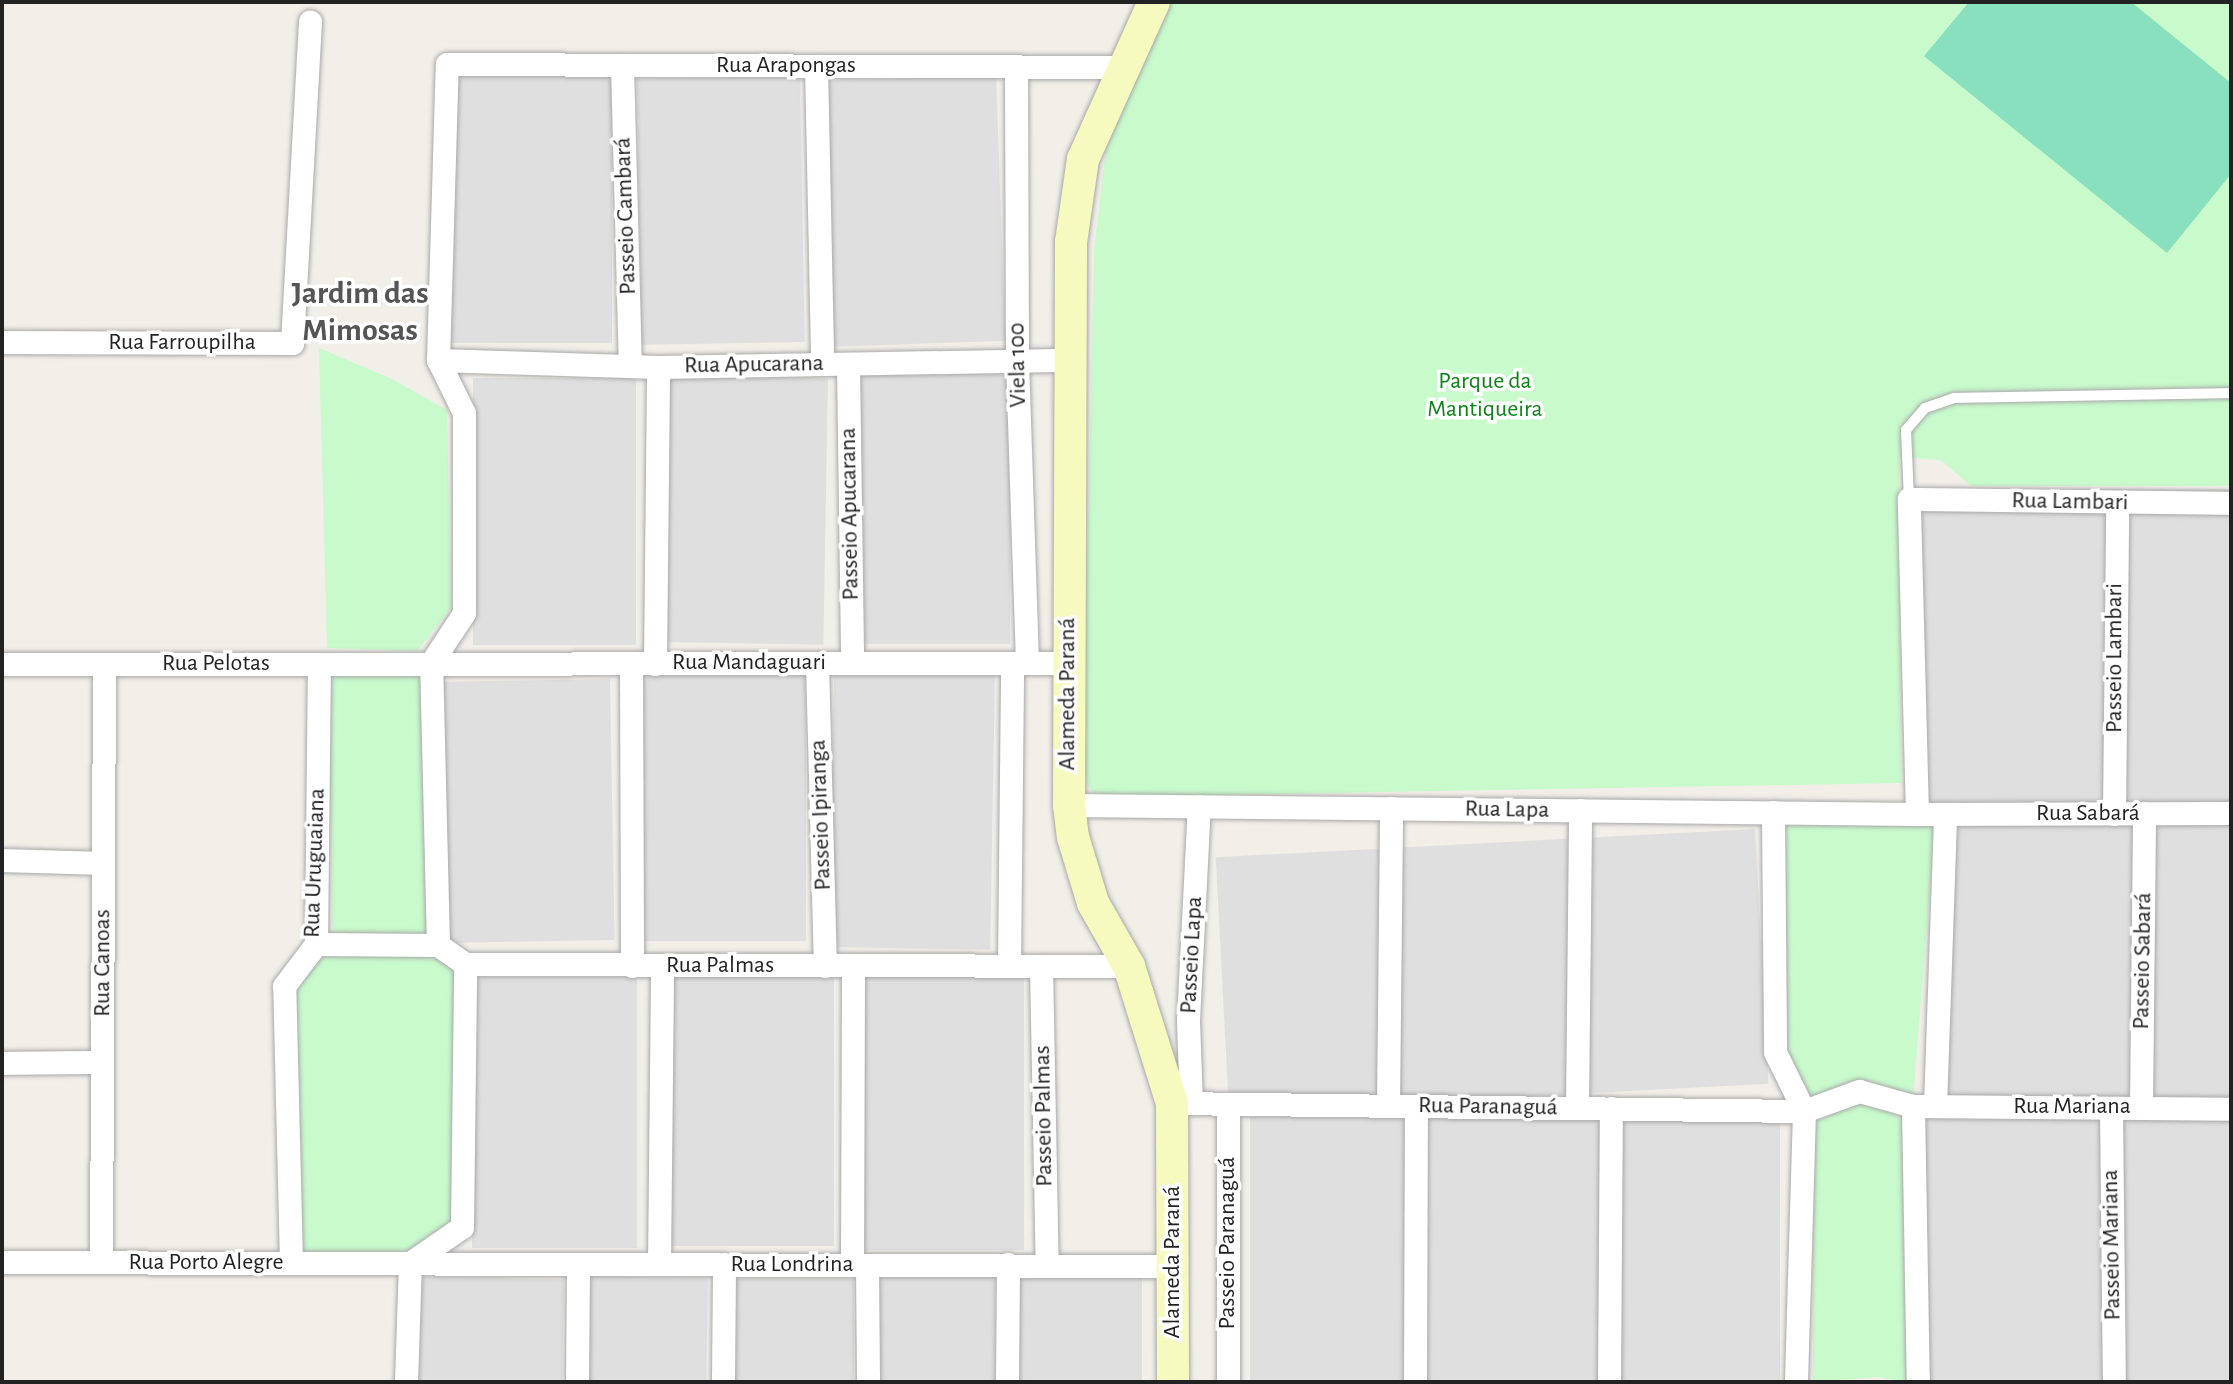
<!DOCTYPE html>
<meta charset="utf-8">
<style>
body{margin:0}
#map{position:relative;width:2233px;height:1384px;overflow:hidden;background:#f2efe9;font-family:"Alegreya Sans",sans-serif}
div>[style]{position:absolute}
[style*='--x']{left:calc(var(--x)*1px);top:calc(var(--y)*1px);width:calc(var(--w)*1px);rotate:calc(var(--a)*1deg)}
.residential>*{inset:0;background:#e0dfdf;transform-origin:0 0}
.park>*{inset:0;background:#c8facc;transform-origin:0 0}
.pitch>*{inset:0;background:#88e0be}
.roads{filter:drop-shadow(0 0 2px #a9a9a9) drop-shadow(0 0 2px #a9a9a9)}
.lane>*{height:10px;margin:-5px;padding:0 5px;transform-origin:5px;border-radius:5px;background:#fff}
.street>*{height:23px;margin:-11.5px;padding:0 11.5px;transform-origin:11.5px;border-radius:11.5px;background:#fff}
.secondary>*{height:32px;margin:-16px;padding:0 16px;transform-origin:16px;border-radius:16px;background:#f7fabf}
span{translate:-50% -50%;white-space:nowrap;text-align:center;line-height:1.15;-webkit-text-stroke:7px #fff;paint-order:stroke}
.street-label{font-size:24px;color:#222}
.park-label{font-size:24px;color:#0c8416}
.district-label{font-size:32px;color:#555;font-weight:700}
.frame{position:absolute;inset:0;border:4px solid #222;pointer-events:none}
</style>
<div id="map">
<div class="residential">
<div style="left:612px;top:75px;width:268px;height:162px;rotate:90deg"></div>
<div style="left:996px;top:75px;width:266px;height:171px;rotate:88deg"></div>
<div style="left:800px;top:76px;width:266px;height:163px;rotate:89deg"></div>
<div style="left:858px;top:374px;width:152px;height:270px"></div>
<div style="left:667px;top:376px;width:161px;height:266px;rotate:1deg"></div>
<div style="left:473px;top:378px;width:163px;height:267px"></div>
<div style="left:1914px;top:489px;width:317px;height:317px"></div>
<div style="left:834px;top:671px;width:161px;height:276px;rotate:1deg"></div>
<div style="left:638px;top:672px;width:168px;height:269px"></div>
<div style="left:610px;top:679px;width:261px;height:169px;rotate:89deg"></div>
<div style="clip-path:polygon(2231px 822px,2231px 1382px,1930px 1382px,1925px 1115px,1957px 824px)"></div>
<div style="left:1755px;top:829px;width:255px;height:540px;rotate:87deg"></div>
<div style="left:670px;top:973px;width:164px;height:273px"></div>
<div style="left:472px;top:977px;width:165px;height:271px"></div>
<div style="left:1024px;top:977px;width:273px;height:166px;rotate:90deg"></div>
<div style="left:1250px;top:1117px;width:530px;height:263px"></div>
<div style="left:584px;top:1276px;width:124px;height:106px;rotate:1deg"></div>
<div style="left:421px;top:1277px;width:143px;height:105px;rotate:1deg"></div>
<div style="left:873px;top:1277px;width:122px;height:105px"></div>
<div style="left:1016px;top:1278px;width:126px;height:104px"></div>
<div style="left:730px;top:1279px;width:124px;height:103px"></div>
</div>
<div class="park">
<div style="clip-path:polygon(1162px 2px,2231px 2px,2231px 486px,1971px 486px,1941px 460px,1899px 457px,1901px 783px,1098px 797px,1088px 786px,1083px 765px,1094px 251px,1109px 123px)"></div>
<div style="clip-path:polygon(319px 348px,392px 379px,447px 410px,451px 608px,417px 651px,327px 648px)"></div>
<div style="left:424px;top:669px;width:271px;height:96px;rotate:89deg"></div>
<div style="clip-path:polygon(1783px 820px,1935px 822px,1913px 1101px,1875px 1084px,1852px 1081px,1806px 1101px,1785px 1048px)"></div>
<div style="clip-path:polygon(435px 951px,459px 967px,457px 1222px,406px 1255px,298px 1256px,293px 989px,317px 952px)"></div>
<div style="clip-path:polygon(1860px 1096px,1907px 1122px,1907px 1382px,1877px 1377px,1813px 1382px,1813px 1120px)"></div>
</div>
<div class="pitch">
<div style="clip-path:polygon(1969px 2px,2131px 2px,2231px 83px,2231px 174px,2167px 253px,1924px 56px)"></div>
</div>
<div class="roads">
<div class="lane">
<div style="--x:1909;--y:499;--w:69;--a:-92.5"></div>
<div style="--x:1906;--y:430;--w:29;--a:-49"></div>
<div style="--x:1925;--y:408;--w:31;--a:-19"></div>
<div style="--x:1954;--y:398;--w:277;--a:-1"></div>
</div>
<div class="street">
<div style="--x:622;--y:65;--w:301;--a:88.5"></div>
<div style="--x:816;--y:66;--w:298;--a:88.8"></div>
<div style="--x:1016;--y:67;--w:294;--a:89.8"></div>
<div style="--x:1017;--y:361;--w:302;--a:88.1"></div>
<div style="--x:2;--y:342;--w:290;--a:0.2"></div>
<div style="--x:292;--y:343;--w:322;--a:-86.8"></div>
<div style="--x:438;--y:360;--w:220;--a:1.8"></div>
<div style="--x:658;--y:367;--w:413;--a:-1"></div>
<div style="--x:848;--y:364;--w:299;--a:89.2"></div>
<div style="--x:631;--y:663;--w:303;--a:89.8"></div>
<div style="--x:817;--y:663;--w:303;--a:88.5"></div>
<div style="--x:2;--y:664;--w:1065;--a:-0.05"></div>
<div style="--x:655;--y:664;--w:297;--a:-89.4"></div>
<div style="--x:1069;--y:805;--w:848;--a:0.61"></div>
<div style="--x:1917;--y:814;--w:314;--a:-0.2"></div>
<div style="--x:1773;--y:812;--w:240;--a:89.5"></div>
<div style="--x:1775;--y:1052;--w:66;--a:63.8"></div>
<div style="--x:1804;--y:1111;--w:271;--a:91.7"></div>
<div style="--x:1917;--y:814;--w:315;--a:-91.5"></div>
<div style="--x:1909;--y:499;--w:322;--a:0.7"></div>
<div style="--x:2114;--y:814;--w:311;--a:-89.4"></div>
<div style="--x:2;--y:860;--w:101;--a:1.7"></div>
<div style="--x:316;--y:944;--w:122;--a:0.5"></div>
<div style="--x:438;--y:945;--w:33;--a:35"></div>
<div style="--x:465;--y:964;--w:664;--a:0.17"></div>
<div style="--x:438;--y:945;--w:282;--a:-91.4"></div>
<div style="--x:431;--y:663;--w:60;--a:-56.6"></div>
<div style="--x:464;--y:613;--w:200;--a:-90"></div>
<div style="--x:464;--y:413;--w:59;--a:-116.1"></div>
<div style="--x:438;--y:360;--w:296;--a:-88.3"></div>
<div style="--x:447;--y:64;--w:678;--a:0.25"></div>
<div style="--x:1009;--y:966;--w:303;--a:-89.4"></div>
<div style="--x:1041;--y:966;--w:299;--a:88.9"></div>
<div style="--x:2;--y:1063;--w:100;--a:-0.6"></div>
<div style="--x:1172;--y:1103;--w:632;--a:0.73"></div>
<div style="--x:1804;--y:1111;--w:59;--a:-20"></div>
<div style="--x:1859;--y:1091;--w:56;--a:15.5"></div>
<div style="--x:1913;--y:1106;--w:318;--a:0.5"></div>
<div style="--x:1191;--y:1103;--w:83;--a:-92.1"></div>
<div style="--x:1188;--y:1020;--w:214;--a:-87.1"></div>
<div style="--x:1228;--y:1104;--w:278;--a:90"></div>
<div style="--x:1388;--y:1106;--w:298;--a:-89.4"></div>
<div style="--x:1913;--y:1106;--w:276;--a:89"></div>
<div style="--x:1935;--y:1106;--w:292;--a:-88"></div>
<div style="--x:1577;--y:1108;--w:298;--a:-89.4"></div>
<div style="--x:2111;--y:1108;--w:274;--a:89.4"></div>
<div style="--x:2141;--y:1108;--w:295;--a:-89.4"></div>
<div style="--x:2;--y:1262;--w:1171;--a:0.2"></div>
<div style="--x:101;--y:1262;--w:598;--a:-89.71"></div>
<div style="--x:291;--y:1263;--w:277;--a:-91.4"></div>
<div style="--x:284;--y:986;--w:53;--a:-52.7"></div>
<div style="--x:316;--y:944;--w:280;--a:-89.4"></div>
<div style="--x:659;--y:1264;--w:298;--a:-89.4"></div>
<div style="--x:852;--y:1265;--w:299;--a:-89.8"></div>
<div style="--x:867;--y:1265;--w:117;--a:89.5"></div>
<div style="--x:406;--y:1382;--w:119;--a:-88.1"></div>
<div style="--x:410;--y:1263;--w:63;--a:-34.7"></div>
<div style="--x:462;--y:1227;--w:263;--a:-89.3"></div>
<div style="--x:577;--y:1382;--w:118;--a:-89.5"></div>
<div style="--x:723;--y:1382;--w:118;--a:-89.5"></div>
<div style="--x:1007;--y:1382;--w:118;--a:-89.5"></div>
<div style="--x:1415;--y:1382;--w:276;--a:-89.8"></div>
<div style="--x:1609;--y:1382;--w:274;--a:-89.6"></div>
</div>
<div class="secondary">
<div style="--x:1154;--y:2;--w:172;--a:114.3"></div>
<div style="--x:1083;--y:159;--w:84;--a:98.2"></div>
<div style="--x:1071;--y:242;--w:563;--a:90.2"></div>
<div style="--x:1069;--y:805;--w:32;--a:83"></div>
<div style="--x:1073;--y:837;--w:69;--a:73.1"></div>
<div style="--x:1093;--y:903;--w:73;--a:60.3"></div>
<div style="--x:1129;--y:966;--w:144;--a:72.6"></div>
<div style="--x:1172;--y:1103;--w:279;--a:89.8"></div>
</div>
</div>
<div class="street-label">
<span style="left:786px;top:66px">Rua Arapongas</span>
<span style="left:626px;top:216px;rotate:-92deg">Passeio Cambará</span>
<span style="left:182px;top:343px">Rua Farroupilha</span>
<span style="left:754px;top:365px;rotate:-1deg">Rua Apucarana</span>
<span style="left:1018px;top:365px;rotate:-91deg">Viela 100</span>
<span style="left:2070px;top:502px;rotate:1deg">Rua Lambari</span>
<span style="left:850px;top:514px;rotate:-91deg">Passeio Apucarana</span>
<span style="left:2115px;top:658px;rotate:-90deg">Passeio Lambari</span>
<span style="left:749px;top:663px">Rua Mandaguari</span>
<span style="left:216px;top:664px">Rua Pelotas</span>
<span style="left:1068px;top:694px;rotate:-90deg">Alameda Paraná</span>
<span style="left:1507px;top:810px;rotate:1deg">Rua Lapa</span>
<span style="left:2088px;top:814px">Rua Sabará</span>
<span style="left:821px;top:815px;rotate:-92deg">Passeio Ipiranga</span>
<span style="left:315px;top:863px;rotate:-88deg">Rua Uruguaiana</span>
<span style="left:1192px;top:955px;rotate:-87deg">Passeio Lapa</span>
<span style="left:2143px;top:961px;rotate:-89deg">Passeio Sabará</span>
<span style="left:103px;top:963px;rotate:-90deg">Rua Canoas</span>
<span style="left:720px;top:966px">Rua Palmas</span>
<span style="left:1488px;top:1107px;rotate:1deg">Rua Paranaguá</span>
<span style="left:2072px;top:1107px">Rua Mariana</span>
<span style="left:1044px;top:1116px;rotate:-91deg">Passeio Palmas</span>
<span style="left:1228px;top:1243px;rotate:-90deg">Passeio Paranaguá</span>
<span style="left:2112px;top:1245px;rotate:-91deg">Passeio Mariana</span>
<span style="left:1173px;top:1262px;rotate:-90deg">Alameda Paraná</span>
<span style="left:206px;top:1263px">Rua Porto Alegre</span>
<span style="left:792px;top:1265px">Rua Londrina</span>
</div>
<div class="park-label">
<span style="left:1485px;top:396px">Parque da<br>Mantiqueira</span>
</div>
<div class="district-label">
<span style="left:360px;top:312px">Jardim das<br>Mimosas</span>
</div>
<div class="frame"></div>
</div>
